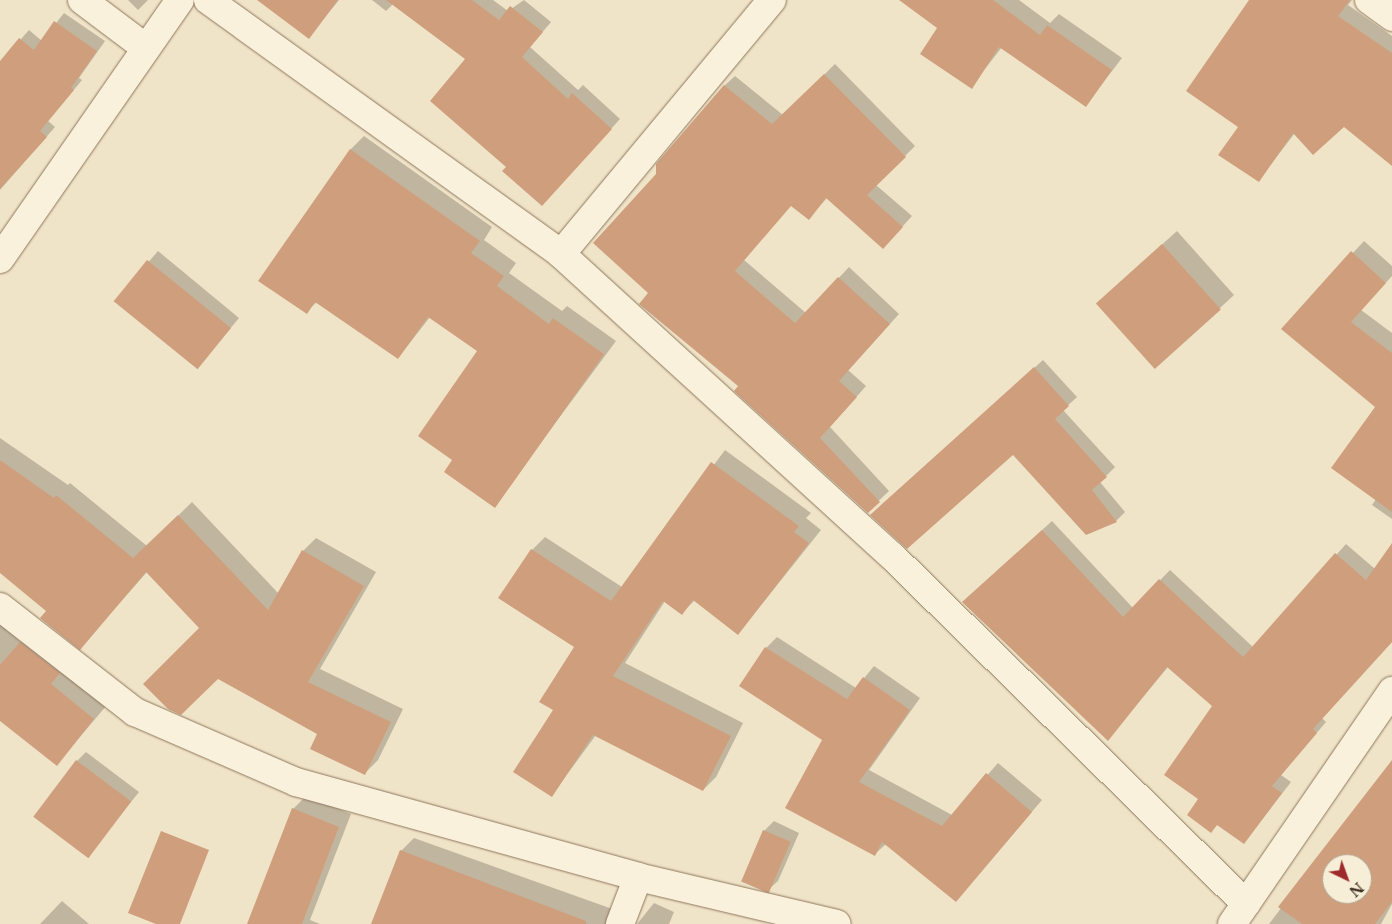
<!DOCTYPE html>
<style>
body{margin:0}
#map{position:relative;width:1392px;height:924px;overflow:hidden;background:#f0e4c8;font-family:"Libre Baskerville",serif}
div>[style]{position:absolute}
[style*='--x']{left:calc(var(--x)*1px);top:calc(var(--y)*1px);width:calc(var(--w)*1px);rotate:calc(var(--a)*1deg)}
.shadow>*{inset:0;background:#0003}
.building>*{inset:0;background:#cf9f7d;transform-origin:0 0}
.roads{filter:drop-shadow(0 0 1px #8d765c) drop-shadow(0 0 1px #8d765c)}
.minor>*{height:28px;margin:-14px;padding:0 14px;transform-origin:14px;border-radius:14px;background:#faf1dc}
span{translate:-50% -50%;white-space:nowrap;text-align:center;line-height:1.15;-webkit-text-stroke:4px #f7eed8;paint-order:stroke}
.north{position:absolute;left:1322px;top:854px;width:50px;height:50px;box-sizing:border-box;background:#f7eed8;border:1px solid #ada18e;border-radius:50%;rotate:138deg;font-size:14px;font-weight:700;line-height:20px;text-align:center;color:#3d2e20}
.north::after{content:'';display:block;margin:auto;width:18px;height:22px;background:#9e2a2b;clip-path:polygon(50% 0,100% 100%,50% 72%,0 100%)}
</style>
<div id="map">
<div class="shadow">
<div style="clip-path:polygon(128px 0,148px 0,138px 10px)"></div>
<div style="clip-path:polygon(259px 0,339px 0,309px 37px)"></div>
<div style="clip-path:polygon(372px 0,493px 0,508px 11px,524px 0,551px 22px,530px 47px,578px 90px,583px 85px,620px 119px,551px 195px,508px 167px,467px 59px,393px 4px,386px 11px)"></div>
<div style="clip-path:polygon(903px 0,1019px 0,1050px 23px,1059px 14px,1122px 58px,1086px 105px,1002px 47px,971px 87px,939px 28px)"></div>
<div style="clip-path:polygon(1250px 0,1352px 0,1348px 5px,1392px 36px,1392px 164px,1344px 125px,1295px 133px,1258px 181px,1240px 126px)"></div>
<div style="clip-path:polygon(64px 13px,105px 41px,79px 78px,82px 80px,48px 121px,55px 127px,0 190px,0 63px,29px 30px,42px 41px)"></div>
<div style="clip-path:polygon(835px 64px,915px 146px,876px 185px,912px 216px,893px 237px,827px 198px,809px 218px,791px 205px,744px 260px,806px 313px,849px 267px,899px 314px,848px 370px,866px 386px,830px 427px,889px 491px,868px 511px,650px 293px,657px 174px,724px 86px,735px 76px,783px 115px)"></div>
<div style="clip-path:polygon(364px 136px,492px 227px,484px 240px,516px 263px,509px 273px,562px 311px,567px 306px,616px 341px,494px 506px,454px 460px,479px 351px,430px 317px,398px 358px,317px 302px,306px 312px,350px 150px)"></div>
<div style="clip-path:polygon(1177px 231px,1234px 295px,1220px 308px,1097px 303px)"></div>
<div style="clip-path:polygon(1364px 241px,1392px 266px,1392px 276px,1361px 310px,1392px 333px,1392px 519px,1372px 505px,1376px 499px,1377px 406px,1283px 329px)"></div>
<div style="clip-path:polygon(158px 251px,239px 318px,205px 359px,115px 301px)"></div>
<div style="clip-path:polygon(1043px 360px,1077px 397px,1063px 410px,1115px 467px,1100px 482px,1125px 512px,1116px 521px,1086px 534px,1013px 453px,880px 506px)"></div>
<div style="clip-path:polygon(0 438px,68px 485px,70px 483px,147px 546px,192px 502px,279px 594px,303px 551px,316px 538px,376px 572px,320px 669px,403px 709px,378px 760px,365px 773px,201px 628px,147px 572px,80px 648px,48px 611px,0 571px)"></div>
<div style="clip-path:polygon(725px 450px,811px 513px,806px 518px,821px 530px,738px 634px,695px 600px,682px 613px,665px 601px,625px 663px,743px 723px,716px 777px,703px 790px,596px 735px,552px 795px,555px 710px,576px 647px,532px 550px,545px 537px,622px 587px)"></div>
<div style="clip-path:polygon(1052px 521px,1133px 608px,1170px 570px,1253px 647px,1346px 544px,1389px 581px,1392px 642px,1322px 718px,1326px 722px,1281px 775px,1291px 782px,1244px 843px,1218px 824px,1211px 831px,1200px 799px,1214px 706px,1168px 667px,1108px 739px,974px 592px)"></div>
<div style="clip-path:polygon(0 624px,21px 642px,34px 630px,107px 705px,57px 764px,0 720px)"></div>
<div style="clip-path:polygon(777px 637px,856px 688px,874px 666px,920px 698px,869px 770px,952px 815px,998px 763px,1042px 800px,956px 901px,886px 844px,875px 854px,823px 739px,766px 648px)"></div>
<div style="clip-path:polygon(86px 752px,139px 792px,88px 856px,77px 761px)"></div>
<div style="clip-path:polygon(evenodd,1392px 761px,1392px 904px,1381px 924px,1269px 924px,1392px 761px,1332px 864px,1362px 864px,1362px 894px,1332px 894px,1332px 864px)"></div>
<div style="clip-path:polygon(306px 796px,351px 814px,310px 920px,320px 924px,248px 924px,293px 809px)"></div>
<div style="clip-path:polygon(774px 821px,799px 833px,778px 881px,768px 890px,764px 831px)"></div>
<div style="clip-path:polygon(414px 838px,618px 911px,626px 924px,372px 924px,401px 851px)"></div>
<div style="clip-path:polygon(62px 901px,89px 924px,40px 924px)"></div>
<div style="clip-path:polygon(654px 903px,674px 912px,669px 924px,637px 924px)"></div>
</div>
<div class="building">
<div style="clip-path:polygon(257px 0,338px 0,309px 39px)"></div>
<div style="clip-path:polygon(386px 0,472px 0,499px 20px,510px 6px,543px 32px,522px 57px,568px 99px,572px 93px,612px 129px,542px 206px,502px 171px,506px 167px,430px 101px,465px 59px)"></div>
<div style="clip-path:polygon(899px 0,993px 0,1040px 35px,1047px 25px,1112px 70px,1086px 107px,999px 47px,972px 89px,920px 54px,937px 28px)"></div>
<div style="clip-path:polygon(1249px 0,1350px 0,1338px 16px,1392px 53px,1392px 166px,1344px 127px,1313px 155px,1293px 133px,1259px 182px,1218px 155px,1238px 127px,1186px 91px)"></div>
<div style="clip-path:polygon(54px 21px,97px 51px,71px 88px,74px 90px,40px 131px,47px 137px,0 189px,0 61px,19px 38px,34px 50px)"></div>
<div style="clip-path:polygon(824px 74px,906px 157px,867px 195px,903px 227px,883px 249px,826px 198px,809px 220px,791px 206px,735px 271px,795px 323px,838px 277px,890px 324px,839px 381px,857px 397px,820px 438px,880px 502px,868px 513px,734px 391px,738px 386px,639px 304px,648px 293px,593px 243px,656px 174px,656px 164px,724px 85px,772px 124px)"></div>
<div style="clip-path:polygon(350px 149px,480px 241px,471px 253px,504px 276px,497px 286px,549px 324px,553px 318px,604px 354px,495px 508px,444px 472px,452px 460px,418px 436px,477px 351px,428px 317px,398px 359px,315px 302px,307px 314px,258px 281px)"></div>
<div style="left:1162px;top:244px;width:88px;height:89px;rotate:48deg"></div>
<div style="clip-path:polygon(1351px 251px,1386px 283px,1351px 322px,1392px 353px,1392px 512px,1331px 468px,1375px 407px,1281px 329px)"></div>
<div style="left:147px;top:260px;width:108px;height:53px;rotate:39deg"></div>
<div style="clip-path:polygon(1034px 367px,1069px 406px,1055px 419px,1107px 477px,1092px 490px,1117px 522px,1086px 535px,1013px 455px,907px 549px,870px 515px)"></div>
<div style="clip-path:polygon(0 460px,54px 498px,56px 495px,133px 558px,178px 515px,268px 610px,302px 550px,364px 586px,308px 682px,391px 722px,365px 775px,310px 749px,317px 734px,218px 679px,181px 715px,168px 709px,143px 684px,199px 628px,146px 572px,80px 650px,40px 618px,46px 611px,0 573px)"></div>
<div style="clip-path:polygon(711px 462px,799px 526px,794px 532px,809px 543px,738px 635px,693px 600px,682px 615px,663px 601px,613px 676px,731px 736px,703px 791px,593px 735px,552px 797px,513px 772px,553px 710px,539px 702px,574px 647px,498px 598px,531px 549px,611px 601px)"></div>
<div style="clip-path:polygon(1042px 530px,1123px 617px,1159px 579px,1243px 657px,1335px 553px,1366px 580px,1392px 543px,1392px 642px,1313px 729px,1317px 733px,1272px 786px,1282px 793px,1244px 844px,1217px 825px,1211px 833px,1187px 815px,1198px 799px,1164px 775px,1212px 706px,1167px 667px,1108px 741px,962px 602px)"></div>
<div style="clip-path:polygon(20px 642px,60px 673px,51px 684px,94px 719px,57px 766px,0 721px,0 665px)"></div>
<div style="clip-path:polygon(765px 647px,847px 699px,863px 677px,910px 710px,859px 782px,942px 826px,986px 773px,1032px 812px,956px 902px,882px 842px,875px 856px,785px 808px,822px 740px,739px 686px)"></div>
<div style="left:76px;top:760px;width:69px;height:71px;rotate:37deg"></div>
<div style="clip-path:polygon(evenodd,1392px 760px,1392px 902px,1375px 924px,1302px 924px,1278px 907px,1392px 760px,1332px 864px,1362px 864px,1362px 894px,1332px 894px,1332px 864px)"></div>
<div style="clip-path:polygon(292px 808px,339px 827px,302px 924px,247px 924px)"></div>
<div style="left:763px;top:830px;width:30px;height:56px;rotate:23deg"></div>
<div style="clip-path:polygon(161px 831px,209px 850px,180px 924px,156px 924px,128px 913px)"></div>
<div style="clip-path:polygon(400px 850px,586px 921px,586px 924px,371px 924px)"></div>
</div>
<div class="roads">
<div class="minor">
<div style="--x:82;--y:0;--w:80;--a:36.9"></div>
<div style="--x:208;--y:0;--w:435;--a:35.7"></div>
<div style="--x:561;--y:254;--w:448;--a:42.4"></div>
<div style="--x:892;--y:556;--w:496;--a:44.5"></div>
<div style="--x:1369;--y:0;--w:29;--a:36"></div>
<div style="--x:561;--y:254;--w:330;--a:-50.3"></div>
<div style="--x:0;--y:259;--w:315;--a:-55.2"></div>
<div style="--x:0;--y:607;--w:171;--a:37.9"></div>
<div style="--x:135;--y:712;--w:176;--a:23.5"></div>
<div style="--x:296;--y:782;--w:355;--a:15.5"></div>
<div style="--x:638;--y:877;--w:204;--a:13.3"></div>
<div style="--x:620;--y:924;--w:50;--a:-69"></div>
<div style="--x:1232;--y:924;--w:283;--a:-55.5"></div>
</div>
</div>
<div class="north">N</div>
</div>
